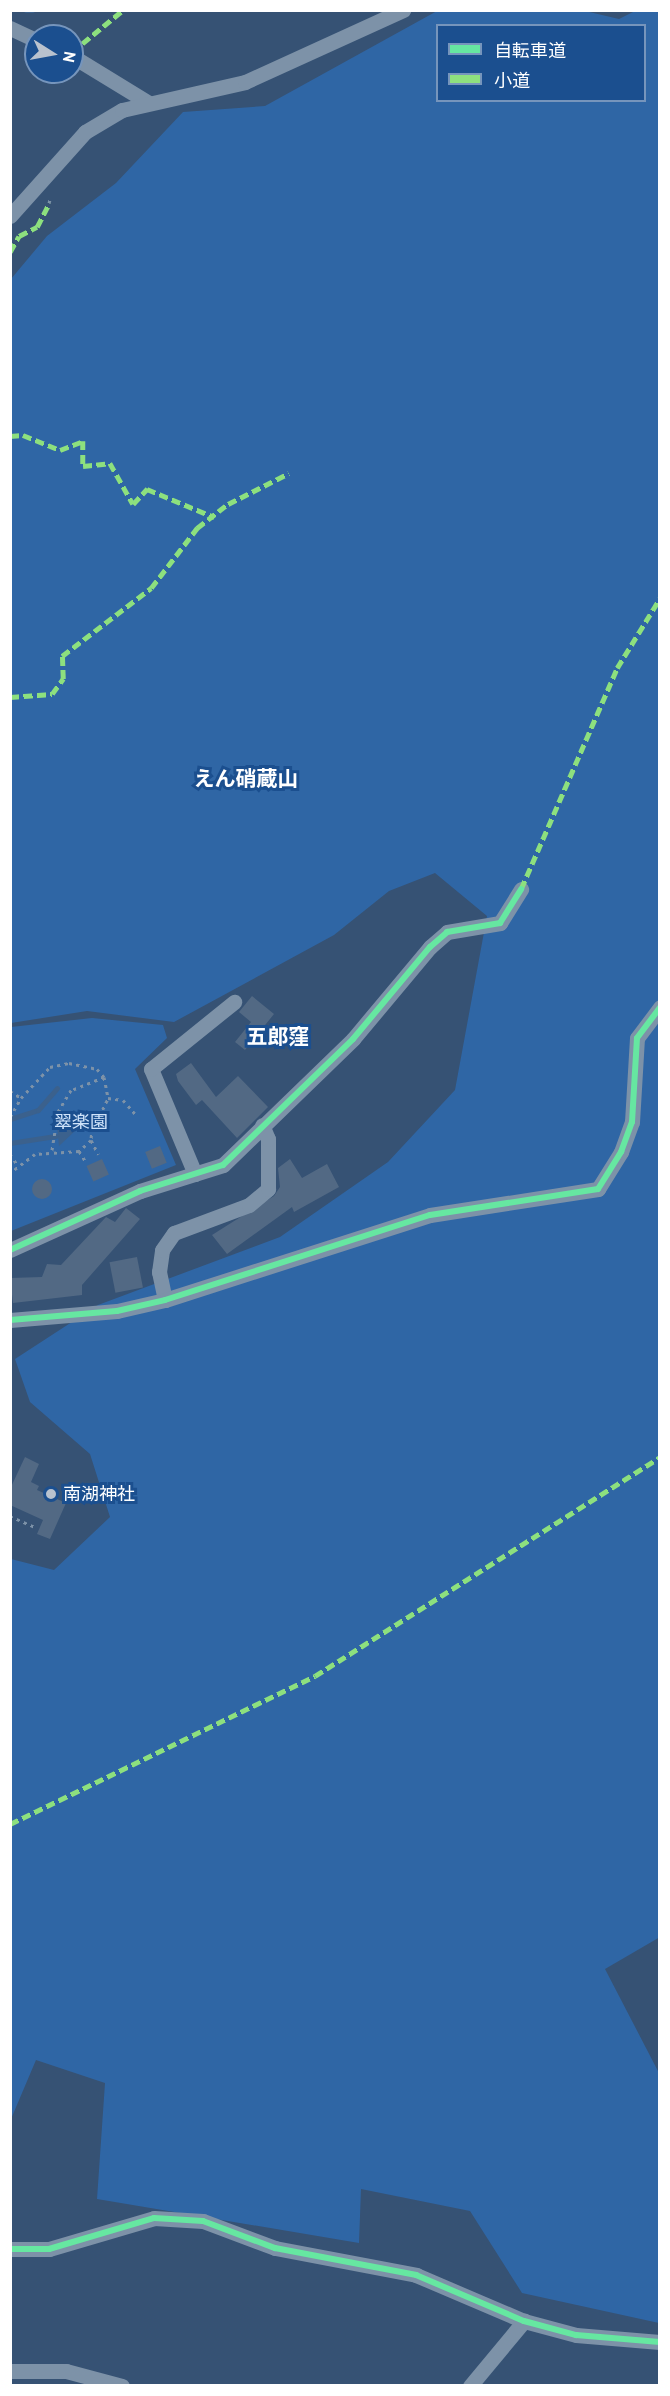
<!DOCTYPE html>
<meta charset="utf-8">
<style>
body{margin:0}
#map{position:relative;width:670px;height:2396px;overflow:hidden;background:#365274;font-family:"PT Sans","Noto Sans JP",sans-serif}
div>[style]{position:absolute}
[style*='--x']{left:calc(var(--x)*1px);top:calc(var(--y)*1px);width:calc(var(--w)*1px);rotate:calc(var(--a)*1deg)}
.green>*{inset:0;background:#2f66a5}
.water>*{inset:0;background:#3b618d}
.stream>*{height:5px;margin:-2.5px;padding:0 2.5px;transform-origin:2.5px;border-radius:2.5px;background:#3b618d}
.building>*{inset:0;background:#526984;transform-origin:0 0}
.round{border-radius:50%}
.path>*{height:3px;margin-top:-1.5px;transform-origin:0;background:repeating-linear-gradient(90deg,#7d92a8 0 3px,transparent 0 7.5px)}
.street>*{height:15px;margin:-7.5px;padding:0 7.5px;transform-origin:7.5px;border-radius:7.5px;background:#7d92a8}
.quiet>*{height:4.5px;margin-top:-2.25px;transform-origin:0;background:repeating-linear-gradient(90deg,#8de07e 0 9px,transparent 0 13.5px)}
.cycleway>*{height:6px;margin:-3px;padding:0 3px;transform-origin:3px;border-radius:3px;background:#66e7a1}
.dots>*{width:16px;height:16px;translate:-50% -50%;box-sizing:border-box;border:3px solid #1b4f8f;border-radius:50%}
span{translate:-50% -50%;white-space:nowrap;text-align:center;line-height:1.15;-webkit-text-stroke:6px #1b4f8f;paint-order:stroke}
.park-label{font-size:18px;color:#cfe3fa}
.poi-label{font-size:18px;color:#fff}
.left{translate:0 -50%;text-align:left}
.quarter-label{font-size:21px;color:#fff;font-weight:700}
.frame{position:absolute;inset:0;border:12px solid #fff;pointer-events:none}
.legend{position:absolute;left:436px;top:24px;width:210px;height:78px;box-sizing:border-box;background:#1b4f8f;border:2px solid #7695bc;margin:0;padding:8px 10px;list-style:none;font-size:18px;color:#fff}
.legend li{display:flex;align-items:center;gap:12px;height:30px}
.legend b{width:30px;border:2px solid #7695bc}
.north{position:absolute;left:24px;top:24px;width:60px;height:60px;box-sizing:border-box;background:#1b4f8f;border:2px solid #7695bc;border-radius:50%;rotate:101deg;font-size:16px;font-weight:700;line-height:24px;text-align:center;color:#fff}
.north::after{content:'';display:block;margin:auto;width:21px;height:27px;background:#b9c2ce;clip-path:polygon(50% 0,100% 100%,50% 72%,0 100%)}
</style>
<div id="map">
<div class="green">
<div style="clip-path:polygon(evenodd,437px 11px,585px 11px,619px 19px,635px 11px,659px 11px,660px 1937px,605px 1969px,659px 2073px,659px 2323px,522px 2293px,470px 2211px,361px 2189px,359px 2243px,97px 2199px,105px 2083px,36px 2060px,11px 2119px,11px 1559px,54px 1570px,110px 1517px,90px 1454px,30px 1402px,15px 1359px,98px 1305px,280px 1237px,388px 1162px,455px 1090px,487px 916px,435px 873px,389px 891px,334px 935px,174px 1022px,87px 1011px,11px 1023px,11px 279px,47px 236px,116px 183px,183px 112px,265px 106px,437px 11px,438px 26px,644px 26px,644px 100px,438px 100px,438px 26px)"></div>
<div style="clip-path:polygon(92px 1018px,163px 1025px,167px 1038px,135px 1069px,176px 1165px,11px 1231px,11px 1027px)"></div>
</div>
<div class="water">
<div style="clip-path:polygon(68px 1116px,76px 1130px,59px 1146px,57px 1126px)"></div>
</div>
<div class="stream">
<div style="--x:26;--y:10;--w:6;--a:0"></div>
<div style="--x:10;--y:1119;--w:29;--a:-18"></div>
<div style="--x:38;--y:1110;--w:29;--a:-49"></div>
<div style="--x:10;--y:1143;--w:46;--a:-8.8"></div>
</div>
<div class="building">
<div style="clip-path:polygon(252px 996px,274px 1014px,245px 1050px,235px 1042px,251px 1022px,239px 1012px)"></div>
<div style="clip-path:polygon(191px 1063px,216px 1097px,238px 1076px,268px 1107px,237px 1138px,202px 1100px,196px 1105px,178px 1081px,176px 1074px)"></div>
<div style="left:160px;top:1146px;width:18px;height:16px;rotate:68deg"></div>
<div style="left:102px;top:1159px;width:17px;height:17px;rotate:66deg"></div>
<div style="clip-path:polygon(290px 1159px,302px 1178px,327px 1164px,339px 1187px,294px 1212px,292px 1207px,227px 1254px,212px 1235px,274px 1196px,280px 1187px,278px 1168px)"></div>
<div class="round" style="left:32px;top:1179px;width:20px;height:20px"></div>
<div style="clip-path:polygon(126px 1208px,140px 1219px,82px 1285px,82px 1295px,13px 1303px,10px 1278px,42px 1277px,47px 1264px,61px 1265px,106px 1217px,115px 1222px)"></div>
<div style="left:137px;top:1257px;width:31px;height:28px;rotate:79deg"></div>
<div style="clip-path:polygon(25px 1457px,39px 1464px,31px 1482px,39px 1486px,37px 1490px,66px 1503px,50px 1539px,37px 1534px,43px 1520px,10px 1505px,10px 1489px)"></div>
</div>
<div class="path">
<div style="--x:49;--y:203;--w:7;--a:-74"></div>
<div style="--x:104;--y:1077;--w:21;--a:79"></div>
<div style="--x:10;--y:1091;--w:13;--a:32"></div>
<div style="--x:21;--y:1098;--w:42;--a:-46.9"></div>
<div style="--x:50;--y:1067;--w:19;--a:-12"></div>
<div style="--x:69;--y:1063;--w:29;--a:12"></div>
<div style="--x:97;--y:1069;--w:11;--a:49"></div>
<div style="--x:104;--y:1077;--w:35;--a:158"></div>
<div style="--x:71;--y:1090;--w:26;--a:121"></div>
<div style="--x:58;--y:1112;--w:36;--a:13"></div>
<div style="--x:93;--y:1120;--w:20;--a:96"></div>
<div style="--x:91;--y:1140;--w:16;--a:137"></div>
<div style="--x:79;--y:1151;--w:44;--a:176.1"></div>
<div style="--x:35;--y:1154;--w:31;--a:143"></div>
<div style="--x:10;--y:1117;--w:22;--a:-60"></div>
<div style="--x:96;--y:1123;--w:28;--a:-64"></div>
<div style="--x:108;--y:1098;--w:15;--a:8"></div>
<div style="--x:123;--y:1100;--w:21;--a:49"></div>
<div style="--x:91;--y:1140;--w:16;--a:63"></div>
<div style="--x:52;--y:1150;--w:38;--a:-81"></div>
<div style="--x:79;--y:1151;--w:13;--a:58"></div>
<div style="--x:10;--y:1154;--w:14;--a:56"></div>
<div style="--x:10;--y:1516;--w:27;--a:24"></div>
</div>
<div class="street">
<div style="--x:10;--y:28;--w:29;--a:25"></div>
<div style="--x:72;--y:56;--w:88;--a:31.5"></div>
<div style="--x:10;--y:216;--w:113;--a:-48.2"></div>
<div style="--x:85;--y:132;--w:43;--a:-30.7"></div>
<div style="--x:122;--y:110;--w:126;--a:-12.8"></div>
<div style="--x:245;--y:82;--w:174;--a:-24.5"></div>
<div style="--x:195;--y:1174;--w:114;--a:-112.7"></div>
<div style="--x:151;--y:1069;--w:107;--a:-38.9"></div>
<div style="--x:10;--y:1250;--w:143;--a:-24.4"></div>
<div style="--x:140;--y:1191;--w:87;--a:-17.4"></div>
<div style="--x:223;--y:1165;--w:181;--a:-44.1"></div>
<div style="--x:353;--y:1039;--w:120;--a:-50.1"></div>
<div style="--x:430;--y:947;--w:23;--a:-41"></div>
<div style="--x:447;--y:932;--w:54;--a:-9.6"></div>
<div style="--x:500;--y:923;--w:40;--a:-58"></div>
<div style="--x:165;--y:1300;--w:29;--a:-102"></div>
<div style="--x:159;--y:1272;--w:22;--a:-82"></div>
<div style="--x:162;--y:1250;--w:21;--a:-55"></div>
<div style="--x:174;--y:1233;--w:80;--a:-20.5"></div>
<div style="--x:249;--y:1205;--w:25;--a:-40"></div>
<div style="--x:268;--y:1189;--w:50;--a:-90"></div>
<div style="--x:268;--y:1139;--w:15;--a:-113"></div>
<div style="--x:10;--y:1320;--w:107;--a:-4.8"></div>
<div style="--x:117;--y:1311;--w:49;--a:-12.9"></div>
<div style="--x:165;--y:1300;--w:278;--a:-17.8"></div>
<div style="--x:430;--y:1215;--w:170;--a:-8.8"></div>
<div style="--x:598;--y:1189;--w:44;--a:-58.1"></div>
<div style="--x:621;--y:1152;--w:32;--a:-70"></div>
<div style="--x:632;--y:1122;--w:84;--a:-86.6"></div>
<div style="--x:637;--y:1038;--w:39;--a:-53"></div>
<div style="--x:10;--y:2249;--w:39;--a:0"></div>
<div style="--x:49;--y:2249;--w:109;--a:-16.4"></div>
<div style="--x:154;--y:2218;--w:49;--a:3.5"></div>
<div style="--x:203;--y:2221;--w:77;--a:20.6"></div>
<div style="--x:275;--y:2248;--w:144;--a:10.8"></div>
<div style="--x:416;--y:2275;--w:117;--a:23.1"></div>
<div style="--x:524;--y:2321;--w:54;--a:15.1"></div>
<div style="--x:576;--y:2335;--w:84;--a:4.8"></div>
<div style="--x:10;--y:2371;--w:56;--a:0"></div>
<div style="--x:66;--y:2371;--w:58;--a:15"></div>
<div style="--x:470;--y:2386;--w:85;--a:-50.3"></div>
</div>
<div class="quiet">
<div style="--x:72;--y:52;--w:66;--a:-39.5"></div>
<div style="--x:10;--y:252;--w:18;--a:-61"></div>
<div style="--x:19;--y:236;--w:20;--a:-27"></div>
<div style="--x:37;--y:227;--w:27;--a:-63"></div>
<div style="--x:10;--y:436;--w:13;--a:-4"></div>
<div style="--x:23;--y:435;--w:40;--a:22"></div>
<div style="--x:60;--y:450;--w:25;--a:-21"></div>
<div style="--x:83;--y:441;--w:25;--a:90"></div>
<div style="--x:83;--y:466;--w:27;--a:-6"></div>
<div style="--x:110;--y:463;--w:47;--a:60.7"></div>
<div style="--x:133;--y:504;--w:21;--a:-47"></div>
<div style="--x:147;--y:489;--w:73;--a:22.7"></div>
<div style="--x:10;--y:697;--w:42;--a:-4.1"></div>
<div style="--x:52;--y:694;--w:19;--a:-54"></div>
<div style="--x:63;--y:679;--w:23;--a:-92"></div>
<div style="--x:62;--y:656;--w:112;--a:-37.4"></div>
<div style="--x:151;--y:588;--w:76;--a:-52.5"></div>
<div style="--x:197;--y:528;--w:39;--a:-38"></div>
<div style="--x:228;--y:504;--w:68;--a:-26.9"></div>
<div style="--x:521;--y:889;--w:241;--a:-66.5"></div>
<div style="--x:617;--y:668;--w:82;--a:-58.4"></div>
<div style="--x:10;--y:1824;--w:339;--a:-25.9"></div>
<div style="--x:315;--y:1676;--w:409;--a:-32.4"></div>
</div>
<div class="cycleway">
<div style="--x:10;--y:1250;--w:143;--a:-24.4"></div>
<div style="--x:140;--y:1191;--w:87;--a:-17.4"></div>
<div style="--x:223;--y:1165;--w:181;--a:-44.1"></div>
<div style="--x:353;--y:1039;--w:120;--a:-50.1"></div>
<div style="--x:430;--y:947;--w:23;--a:-41"></div>
<div style="--x:447;--y:932;--w:54;--a:-9.6"></div>
<div style="--x:500;--y:923;--w:40;--a:-58"></div>
<div style="--x:10;--y:1320;--w:107;--a:-4.8"></div>
<div style="--x:117;--y:1311;--w:49;--a:-12.9"></div>
<div style="--x:165;--y:1300;--w:278;--a:-17.8"></div>
<div style="--x:430;--y:1215;--w:170;--a:-8.8"></div>
<div style="--x:598;--y:1189;--w:44;--a:-58.1"></div>
<div style="--x:621;--y:1152;--w:32;--a:-70"></div>
<div style="--x:632;--y:1122;--w:84;--a:-86.6"></div>
<div style="--x:637;--y:1038;--w:39;--a:-53"></div>
<div style="--x:10;--y:2249;--w:39;--a:0"></div>
<div style="--x:49;--y:2249;--w:109;--a:-16.4"></div>
<div style="--x:154;--y:2218;--w:49;--a:3.5"></div>
<div style="--x:203;--y:2221;--w:77;--a:20.6"></div>
<div style="--x:275;--y:2248;--w:144;--a:10.8"></div>
<div style="--x:416;--y:2275;--w:117;--a:23.1"></div>
<div style="--x:524;--y:2321;--w:54;--a:15.1"></div>
<div style="--x:576;--y:2335;--w:84;--a:4.8"></div>
</div>
<div class="dots">
<div style="left:51px;top:1494px;background:#b9c2ce"></div>
</div>
<div class="park-label">
<span style="left:81px;top:1122px">翠楽園</span>
</div>
<div class="poi-label">
<span class="left" style="left:63px;top:1494px">南湖神社</span>
</div>
<div class="quarter-label">
<span style="left:246px;top:779px">えん硝蔵山</span>
<span style="left:278px;top:1037px">五郎窪</span>
</div>
<div class="frame"></div>
<ul class="legend">
<li><b style="height:8px;background:#66e7a1"></b>自転車道</li>
<li><b style="height:8px;background:#8de07e"></b>小道</li>
</ul>
<div class="north">N</div>
</div>
